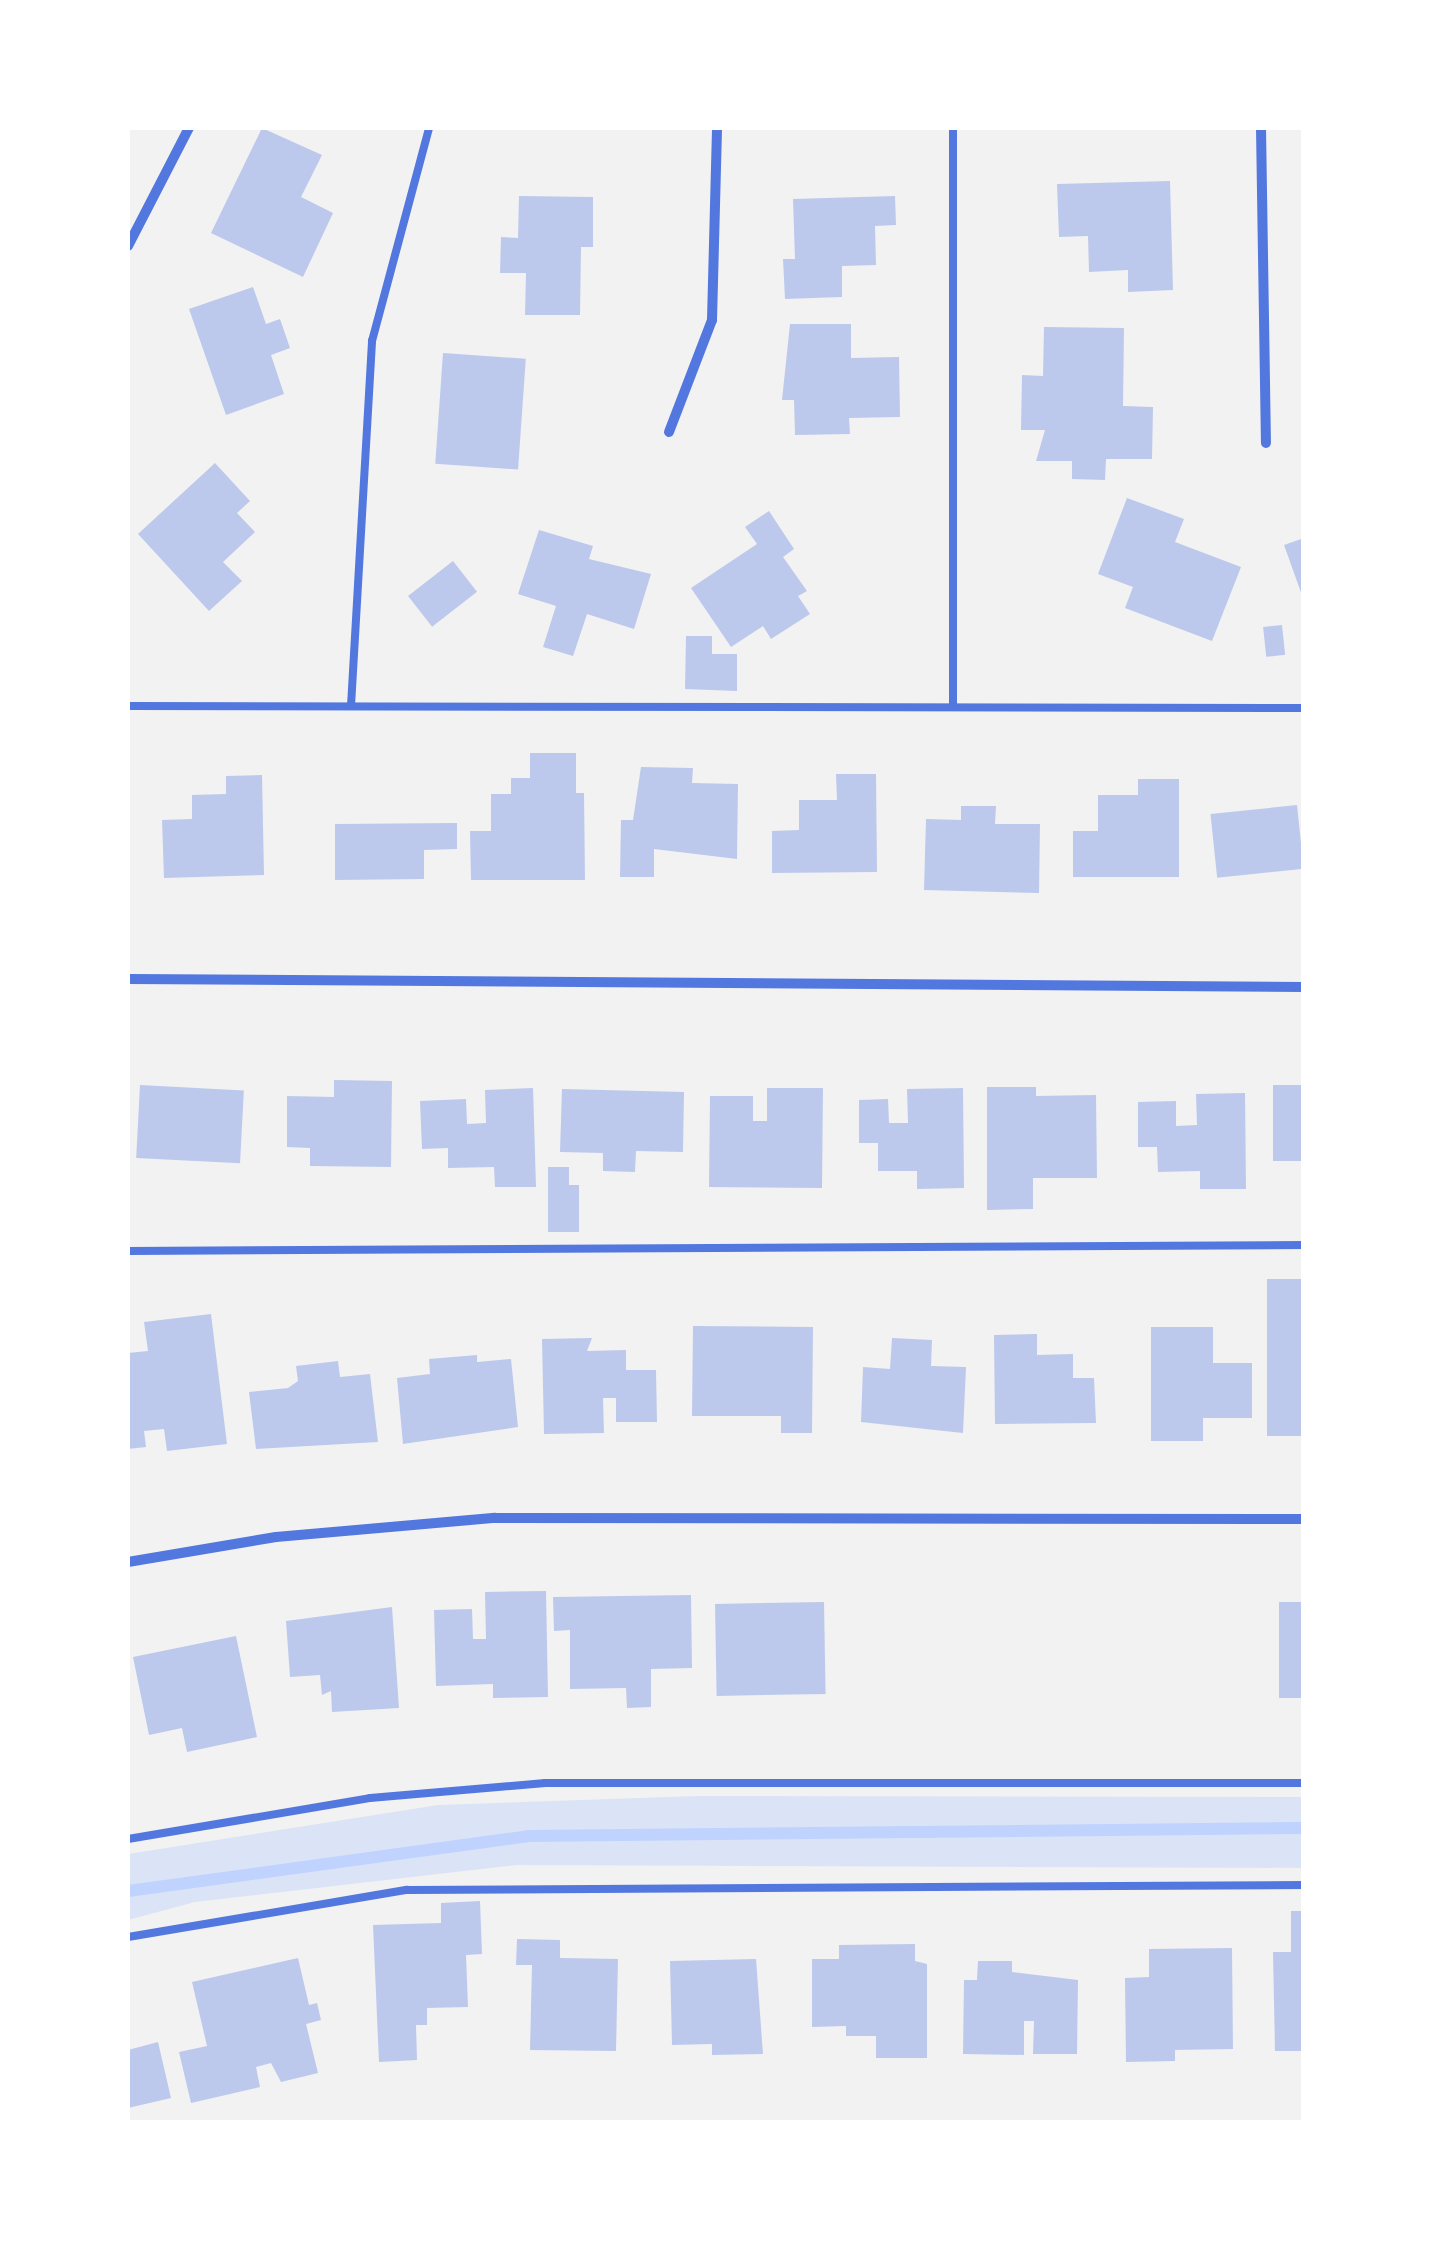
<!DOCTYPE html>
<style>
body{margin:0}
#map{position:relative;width:1431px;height:2250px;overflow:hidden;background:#f2f2f2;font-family:"IBM Plex Sans",sans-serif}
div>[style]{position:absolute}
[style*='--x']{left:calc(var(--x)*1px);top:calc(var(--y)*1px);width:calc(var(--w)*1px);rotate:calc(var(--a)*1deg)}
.green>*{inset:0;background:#dbe4f7}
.stream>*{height:12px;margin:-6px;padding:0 6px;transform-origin:6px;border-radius:6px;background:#bfd3fe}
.building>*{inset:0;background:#bdc9ec;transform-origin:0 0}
.service>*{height:8px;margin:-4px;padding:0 4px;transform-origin:4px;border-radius:4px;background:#5277de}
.minor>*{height:10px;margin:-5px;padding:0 5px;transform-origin:5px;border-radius:5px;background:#5277de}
span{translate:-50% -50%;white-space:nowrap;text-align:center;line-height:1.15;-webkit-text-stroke:10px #fff;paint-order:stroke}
.frame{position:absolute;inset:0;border:130px solid #fff;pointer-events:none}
</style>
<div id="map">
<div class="green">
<div style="clip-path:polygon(697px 1796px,1303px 1797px,1303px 1868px,517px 1865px,195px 1902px,128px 1920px,128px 1854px,438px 1805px)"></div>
</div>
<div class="stream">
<div style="--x:128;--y:1891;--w:405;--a:-7.8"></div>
<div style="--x:529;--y:1836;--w:775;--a:-0.59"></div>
</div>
<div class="building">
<div style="clip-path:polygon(262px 128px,322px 155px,301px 197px,333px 213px,303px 277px,211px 233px)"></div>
<div style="clip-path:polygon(1170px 181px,1173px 290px,1128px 292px,1128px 270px,1089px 272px,1088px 236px,1059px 237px,1057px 184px)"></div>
<div style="clip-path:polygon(519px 196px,593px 197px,593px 247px,581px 247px,580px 315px,525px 315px,526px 273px,500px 273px,501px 237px,518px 238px)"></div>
<div style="clip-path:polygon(895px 196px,896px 225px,875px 226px,876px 265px,842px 266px,842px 297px,785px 299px,783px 259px,795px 259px,793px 199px)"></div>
<div style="clip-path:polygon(253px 287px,266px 324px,280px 319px,290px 348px,271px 355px,284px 394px,226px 415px,189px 309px)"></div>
<div style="clip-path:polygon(790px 324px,851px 324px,851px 358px,899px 357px,900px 417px,849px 418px,850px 434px,795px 435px,794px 400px,782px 400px)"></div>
<div style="clip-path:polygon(1044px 327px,1124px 328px,1123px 406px,1153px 407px,1152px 459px,1106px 459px,1105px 480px,1072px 479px,1072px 461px,1036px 461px,1045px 430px,1021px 430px,1022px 375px,1043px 376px)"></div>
<div style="left:443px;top:353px;width:83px;height:111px;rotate:4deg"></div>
<div style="clip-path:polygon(215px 463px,250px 501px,237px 513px,255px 532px,223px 562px,242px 581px,209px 611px,138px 534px)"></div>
<div style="clip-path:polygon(1127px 498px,1184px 519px,1175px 542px,1241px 567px,1212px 641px,1125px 608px,1133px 587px,1098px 574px)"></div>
<div style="clip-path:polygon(769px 511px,794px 549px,783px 557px,807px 591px,798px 596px,810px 614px,771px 639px,763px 626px,731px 647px,691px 588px,757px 544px,745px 527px)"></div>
<div style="clip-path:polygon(539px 530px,593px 546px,589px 559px,651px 574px,634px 629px,587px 614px,573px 656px,543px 647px,556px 606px,518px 594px)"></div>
<div style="clip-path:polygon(1304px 538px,1304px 598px,1303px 598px,1284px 545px)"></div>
<div style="left:453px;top:561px;width:39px;height:57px;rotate:52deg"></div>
<div style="left:1282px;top:625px;width:30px;height:19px;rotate:84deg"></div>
<div style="clip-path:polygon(686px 636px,712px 636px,712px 654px,737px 654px,737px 691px,685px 689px)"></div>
<div style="clip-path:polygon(530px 753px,576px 753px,576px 793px,584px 793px,585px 880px,471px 880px,470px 831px,491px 831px,491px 794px,511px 794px,511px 778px,530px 778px)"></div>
<div style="clip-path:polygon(641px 767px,693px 768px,692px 783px,738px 784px,737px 859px,654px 849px,654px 877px,620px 877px,621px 820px,633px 820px)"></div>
<div style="clip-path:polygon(836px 774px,876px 774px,877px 872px,772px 873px,772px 831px,799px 830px,799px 800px,837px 800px)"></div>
<div style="clip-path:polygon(262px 775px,264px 875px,164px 878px,162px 820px,192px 819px,192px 795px,226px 794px,226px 776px)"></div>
<div style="clip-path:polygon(1138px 779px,1179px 779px,1179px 877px,1073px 877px,1073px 831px,1098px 831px,1098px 795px,1138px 795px)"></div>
<div style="left:1297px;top:805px;width:64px;height:87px;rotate:84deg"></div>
<div style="clip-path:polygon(961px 806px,996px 806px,995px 824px,1040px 824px,1039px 893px,924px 890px,926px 819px,961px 820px)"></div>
<div style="clip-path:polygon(457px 823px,457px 849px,424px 850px,424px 879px,335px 880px,335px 824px)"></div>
<div style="clip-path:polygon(334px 1080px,392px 1081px,391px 1167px,310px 1166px,310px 1148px,287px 1147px,287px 1096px,334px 1097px)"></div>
<div style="left:140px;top:1085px;width:104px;height:73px;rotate:3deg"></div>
<div style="left:1273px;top:1085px;width:31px;height:76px"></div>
<div style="clip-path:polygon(987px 1087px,1036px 1087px,1036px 1096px,1096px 1095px,1097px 1178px,1033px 1178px,1033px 1209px,987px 1210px)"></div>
<div style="clip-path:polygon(533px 1088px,536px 1187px,495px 1187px,494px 1167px,448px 1168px,448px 1148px,422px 1149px,420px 1101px,466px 1099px,467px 1124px,486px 1123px,485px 1090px)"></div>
<div style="clip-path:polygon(767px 1088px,823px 1088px,822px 1188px,709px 1187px,710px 1096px,753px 1096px,753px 1121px,767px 1121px)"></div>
<div style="clip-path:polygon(963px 1088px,964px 1188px,917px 1189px,917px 1171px,878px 1171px,878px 1143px,859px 1143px,859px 1100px,888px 1099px,889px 1123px,908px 1123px,907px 1089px)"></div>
<div style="clip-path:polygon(562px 1089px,684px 1092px,683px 1152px,636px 1151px,635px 1172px,603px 1171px,603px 1153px,560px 1152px)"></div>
<div style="clip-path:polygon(1245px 1093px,1246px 1189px,1200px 1189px,1200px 1171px,1158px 1172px,1157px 1147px,1138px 1147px,1138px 1102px,1176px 1101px,1176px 1126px,1197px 1125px,1196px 1094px)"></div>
<div style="clip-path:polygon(548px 1167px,569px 1167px,569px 1185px,579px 1185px,579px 1232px,548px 1232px)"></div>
<div style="left:1267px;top:1279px;width:35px;height:157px"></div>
<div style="clip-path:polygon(211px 1314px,227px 1444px,167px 1451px,164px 1429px,144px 1431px,146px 1447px,128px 1449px,128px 1353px,148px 1351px,144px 1322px)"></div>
<div style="clip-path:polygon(693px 1326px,813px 1327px,812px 1433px,781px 1433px,781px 1416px,692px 1416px)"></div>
<div style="clip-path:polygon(1151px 1327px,1213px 1327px,1213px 1363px,1252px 1363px,1252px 1418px,1203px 1418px,1203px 1441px,1151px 1441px)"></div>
<div style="clip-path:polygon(1037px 1334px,1037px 1355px,1073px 1354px,1073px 1378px,1094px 1378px,1096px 1423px,995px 1424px,994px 1335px)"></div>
<div style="clip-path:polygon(592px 1338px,587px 1351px,626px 1350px,626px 1370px,656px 1370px,657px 1422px,616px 1422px,616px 1398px,603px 1398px,604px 1433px,544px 1434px,542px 1339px)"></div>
<div style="clip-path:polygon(892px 1338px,932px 1340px,931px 1366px,966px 1367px,963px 1433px,861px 1422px,863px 1367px,890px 1369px)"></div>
<div style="clip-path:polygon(477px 1355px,477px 1362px,511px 1359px,518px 1427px,403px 1444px,397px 1378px,430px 1374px,429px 1359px)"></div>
<div style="clip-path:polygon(338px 1361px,340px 1377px,370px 1374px,378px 1442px,256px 1449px,249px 1392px,288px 1388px,298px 1381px,296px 1366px)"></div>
<div style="clip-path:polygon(546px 1591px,548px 1697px,493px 1698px,493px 1684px,436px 1686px,434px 1610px,472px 1609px,473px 1639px,486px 1639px,485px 1592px)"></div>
<div style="clip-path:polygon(691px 1595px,692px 1668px,651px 1669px,651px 1707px,627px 1708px,626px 1688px,570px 1689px,570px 1630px,554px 1631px,553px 1597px)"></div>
<div style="left:824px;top:1602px;width:92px;height:109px;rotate:89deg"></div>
<div style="left:1279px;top:1602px;width:25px;height:96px"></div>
<div style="clip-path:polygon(392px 1607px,399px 1708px,332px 1712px,331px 1691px,322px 1695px,320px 1675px,290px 1677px,286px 1621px)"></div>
<div style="clip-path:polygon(236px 1636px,257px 1737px,187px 1752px,182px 1728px,149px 1735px,133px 1657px)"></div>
<div style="clip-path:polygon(480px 1901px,482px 1954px,466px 1955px,468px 2007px,427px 2008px,427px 2025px,416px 2025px,417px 2060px,379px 2062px,373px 1925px,441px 1923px,441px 1903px)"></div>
<div style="clip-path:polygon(1291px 1911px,1304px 1911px,1304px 2051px,1275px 2051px,1273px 1952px,1291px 1952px)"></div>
<div style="clip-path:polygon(517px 1939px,560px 1940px,560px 1958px,618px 1959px,616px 2051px,530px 2050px,532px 1965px,516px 1965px)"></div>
<div style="clip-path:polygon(915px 1944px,915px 1961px,927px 1964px,927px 2058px,876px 2058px,876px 2036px,846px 2036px,846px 2026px,812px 2027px,812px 1959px,839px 1959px,839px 1945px)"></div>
<div style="clip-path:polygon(1232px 1948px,1233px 2049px,1175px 2050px,1175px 2061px,1126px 2062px,1125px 1978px,1149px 1977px,1149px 1949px)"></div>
<div style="clip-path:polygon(298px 1958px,309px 2005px,317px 2003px,321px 2020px,306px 2024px,318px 2073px,281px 2082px,271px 2063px,256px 2067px,260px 2087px,191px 2103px,179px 2052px,207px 2046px,192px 1982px)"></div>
<div style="clip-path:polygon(756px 1959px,763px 2054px,712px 2055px,712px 2044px,672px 2045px,670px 1961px)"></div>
<div style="clip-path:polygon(978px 1961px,1012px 1961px,1012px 1972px,1078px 1980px,1077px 2054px,1033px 2054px,1034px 2021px,1024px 2021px,1024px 2055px,963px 2054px,964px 1980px,977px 1980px)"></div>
<div style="clip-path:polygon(158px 2042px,171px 2098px,128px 2108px,128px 2050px)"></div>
</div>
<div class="service">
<div style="--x:953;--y:128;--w:579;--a:90"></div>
<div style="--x:128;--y:706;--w:1176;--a:0.1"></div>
<div style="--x:351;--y:706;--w:366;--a:-86.7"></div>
<div style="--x:372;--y:341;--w:220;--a:-75"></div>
<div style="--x:128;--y:1251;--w:1176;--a:-0.29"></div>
<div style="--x:128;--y:1839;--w:245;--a:-9.6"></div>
<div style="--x:370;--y:1798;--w:176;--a:-4.9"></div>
<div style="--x:545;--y:1783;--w:759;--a:0"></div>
<div style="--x:128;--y:1937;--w:283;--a:-9.6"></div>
<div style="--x:407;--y:1890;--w:897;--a:-0.32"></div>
</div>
<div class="minor">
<div style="--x:1261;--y:128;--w:315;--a:89.1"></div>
<div style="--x:128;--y:246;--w:133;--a:-62.7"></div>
<div style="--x:669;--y:432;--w:120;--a:-69"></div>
<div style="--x:712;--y:320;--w:192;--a:-88.5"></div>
<div style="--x:128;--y:979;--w:1176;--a:0.39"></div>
<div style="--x:128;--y:1562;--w:150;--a:-9.6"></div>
<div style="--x:276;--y:1537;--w:220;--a:-5"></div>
<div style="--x:495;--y:1518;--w:809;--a:0.07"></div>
</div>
<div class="frame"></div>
</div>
